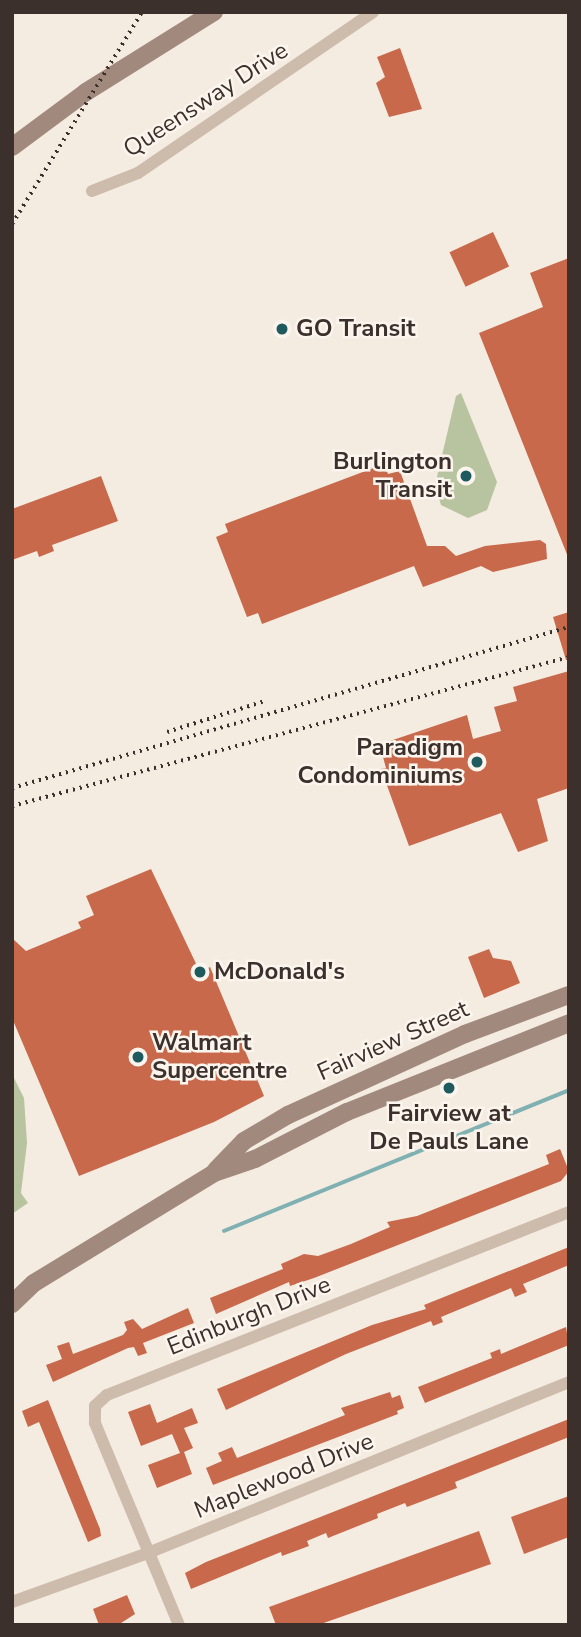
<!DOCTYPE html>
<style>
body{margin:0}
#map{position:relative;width:581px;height:1637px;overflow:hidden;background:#f4ebe1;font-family:"Nunito Sans",sans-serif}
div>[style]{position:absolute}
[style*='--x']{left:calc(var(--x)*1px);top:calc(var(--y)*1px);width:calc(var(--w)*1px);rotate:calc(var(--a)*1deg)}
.green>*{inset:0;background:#b8c4a0}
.stream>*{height:3.5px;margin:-1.75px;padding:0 1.75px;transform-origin:1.75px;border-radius:1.75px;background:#7fb0b2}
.building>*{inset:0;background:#c8694b;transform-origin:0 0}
.street>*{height:12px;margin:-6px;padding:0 6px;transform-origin:6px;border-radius:6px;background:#cdbbac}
.secondary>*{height:18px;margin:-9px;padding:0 9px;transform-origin:9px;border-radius:9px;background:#a18a7d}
.rail>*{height:3.5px;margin-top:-1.75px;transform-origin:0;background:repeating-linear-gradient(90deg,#3b302b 0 2px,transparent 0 7px)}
.dots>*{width:19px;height:19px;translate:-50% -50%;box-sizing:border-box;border:4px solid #fbf5ee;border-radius:50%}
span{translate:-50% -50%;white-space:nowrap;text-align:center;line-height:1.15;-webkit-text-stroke:5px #fbf5ee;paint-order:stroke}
.street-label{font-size:24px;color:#3b302b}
.poi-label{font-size:24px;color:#3b302b;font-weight:700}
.left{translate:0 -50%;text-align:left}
.right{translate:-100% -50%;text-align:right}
.frame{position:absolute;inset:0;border:14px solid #3b302b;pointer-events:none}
</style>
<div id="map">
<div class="green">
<div style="clip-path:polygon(461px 393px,497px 482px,487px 510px,468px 518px,441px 505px,435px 485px,456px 396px)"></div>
<div style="clip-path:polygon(12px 1074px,24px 1098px,27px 1143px,21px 1193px,28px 1203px,12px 1214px)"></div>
</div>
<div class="stream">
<div style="--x:224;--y:1231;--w:373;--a:-22.2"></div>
</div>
<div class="building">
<div style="clip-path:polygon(400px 48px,422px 109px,389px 117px,376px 83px,385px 77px,377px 57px)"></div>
<div style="left:493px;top:232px;width:38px;height:48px;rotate:65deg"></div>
<div style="clip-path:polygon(569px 258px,569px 556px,568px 557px,479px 333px,543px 307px,530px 273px)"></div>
<div style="clip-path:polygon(384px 464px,388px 474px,400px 471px,427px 546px,445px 546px,456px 556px,485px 546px,540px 540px,546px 544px,547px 559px,493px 572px,481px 566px,423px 587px,414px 566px,262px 624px,258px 613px,247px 617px,216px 537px,228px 532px,225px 524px)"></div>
<div style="clip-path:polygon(101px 476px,118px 521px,52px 545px,54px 551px,39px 557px,37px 551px,12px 560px,12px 509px)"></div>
<div style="clip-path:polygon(569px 612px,569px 660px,566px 660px,553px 617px)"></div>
<div style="clip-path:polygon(569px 671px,569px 788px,537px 799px,548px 841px,518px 852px,501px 813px,409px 846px,381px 769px,386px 768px,383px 757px,388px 755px,384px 743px,467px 715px,473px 739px,501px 731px,494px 707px,517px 701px,513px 687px)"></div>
<div style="clip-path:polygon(151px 869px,200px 972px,210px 967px,264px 1096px,214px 1122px,79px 1176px,12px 1018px,12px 938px,26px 951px,81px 928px,78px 922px,94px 915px,86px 896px)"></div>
<div style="clip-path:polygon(489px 949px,493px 958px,511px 961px,520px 983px,484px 998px,468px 957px)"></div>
<div style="clip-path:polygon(560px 1149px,569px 1171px,561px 1181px,314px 1278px,290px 1286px,289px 1282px,216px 1314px,210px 1298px,283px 1269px,281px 1264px,304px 1254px,318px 1256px,351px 1244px,390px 1227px,387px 1222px,417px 1216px,549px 1164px,546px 1155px)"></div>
<div style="clip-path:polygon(569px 1247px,569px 1265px,523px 1284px,527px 1292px,515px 1297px,511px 1288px,441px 1317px,443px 1322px,433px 1326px,431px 1321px,346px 1354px,226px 1410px,217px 1389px,372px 1325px,426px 1309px,424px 1305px)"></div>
<div style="clip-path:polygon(188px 1308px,194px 1323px,143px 1343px,147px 1353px,138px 1356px,134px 1347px,128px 1348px,53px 1382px,46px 1365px,62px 1359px,57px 1346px,69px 1342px,73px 1354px,123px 1335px,127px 1330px,124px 1322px,133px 1319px,142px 1329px)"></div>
<div style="clip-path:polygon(566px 1327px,569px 1345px,425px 1403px,418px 1387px,492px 1358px,490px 1353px,500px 1349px,501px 1354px)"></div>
<div style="clip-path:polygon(390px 1392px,392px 1398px,400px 1395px,404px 1408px,397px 1411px,398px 1414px,213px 1485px,206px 1468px,222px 1461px,218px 1453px,232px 1447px,237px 1458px,345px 1415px,341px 1408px)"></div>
<div style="clip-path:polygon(48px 1400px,100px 1529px,101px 1536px,88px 1542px,39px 1422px,28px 1427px,22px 1411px)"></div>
<div style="clip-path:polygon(150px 1404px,157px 1423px,192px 1408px,198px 1423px,184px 1428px,193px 1448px,184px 1452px,192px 1474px,157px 1488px,148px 1465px,180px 1453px,172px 1434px,141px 1446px,128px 1412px)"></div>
<div style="clip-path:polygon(569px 1419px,569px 1437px,455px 1482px,457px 1488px,407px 1507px,405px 1503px,377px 1514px,378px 1518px,328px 1538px,326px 1533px,307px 1541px,309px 1546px,282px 1556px,281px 1552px,191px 1589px,185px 1573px,206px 1562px)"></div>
<div style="clip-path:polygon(569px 1496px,569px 1537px,524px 1554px,511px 1517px)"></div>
<div style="clip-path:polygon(479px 1531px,491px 1564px,318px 1625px,276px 1625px,269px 1607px)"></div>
<div style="clip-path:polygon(127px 1595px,135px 1614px,118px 1625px,99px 1625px,93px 1609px)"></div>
</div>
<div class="street">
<div style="--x:92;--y:191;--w:49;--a:-21.4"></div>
<div style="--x:138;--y:173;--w:285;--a:-34.4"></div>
<div style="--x:12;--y:1602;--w:145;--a:-19.8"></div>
<div style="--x:148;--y:1553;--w:454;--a:-22.1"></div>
<div style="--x:179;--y:1625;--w:219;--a:-112.6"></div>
<div style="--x:95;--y:1423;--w:17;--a:-90"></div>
<div style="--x:95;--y:1406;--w:16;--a:-43"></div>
<div style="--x:107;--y:1395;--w:497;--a:-21.6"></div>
</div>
<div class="secondary">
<div style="--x:12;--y:147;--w:92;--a:-36.6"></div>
<div style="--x:86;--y:92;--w:151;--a:-32"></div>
<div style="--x:216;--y:1170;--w:40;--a:-46"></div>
<div style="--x:244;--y:1141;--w:51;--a:-30.6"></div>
<div style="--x:288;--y:1115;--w:195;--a:-24.6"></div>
<div style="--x:465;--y:1034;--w:111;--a:-20.6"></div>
<div style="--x:12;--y:1304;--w:30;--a:-44"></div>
<div style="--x:34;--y:1283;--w:211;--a:-31.4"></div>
<div style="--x:214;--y:1173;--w:43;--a:-18.9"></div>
<div style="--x:255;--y:1159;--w:103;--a:-27.1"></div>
<div style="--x:347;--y:1112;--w:239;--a:-21.8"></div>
</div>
<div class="rail">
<div style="--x:12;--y:224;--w:249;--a:-58.5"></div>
<div style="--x:167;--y:732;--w:103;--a:-17.6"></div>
<div style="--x:12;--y:788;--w:580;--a:-16.12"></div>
<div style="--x:12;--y:806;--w:577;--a:-14.98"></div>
</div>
<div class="dots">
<div style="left:282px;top:329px;background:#1f5a5e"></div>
<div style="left:466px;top:476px;background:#1f5a5e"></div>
<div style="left:477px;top:762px;background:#1f5a5e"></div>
<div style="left:200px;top:972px;background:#1f5a5e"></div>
<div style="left:138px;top:1057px;background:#1f5a5e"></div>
<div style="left:449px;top:1088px;background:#1f5a5e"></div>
</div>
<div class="street-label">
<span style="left:206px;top:100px;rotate:-33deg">Queensway Drive</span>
<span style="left:393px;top:1041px;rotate:-24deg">Fairview Street</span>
<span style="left:249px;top:1316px;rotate:-22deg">Edinburgh Drive</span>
<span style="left:284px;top:1476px;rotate:-22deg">Maplewood Drive</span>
</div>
<div class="poi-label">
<span class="left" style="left:296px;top:329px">GO Transit</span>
<span class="right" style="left:452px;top:476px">Burlington<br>Transit</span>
<span class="right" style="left:463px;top:762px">Paradigm<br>Condominiums</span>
<span class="left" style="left:214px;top:972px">McDonald's</span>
<span class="left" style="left:152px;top:1057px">Walmart<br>Supercentre</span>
<span style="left:449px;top:1128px">Fairview at<br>De Pauls Lane</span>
</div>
<div class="frame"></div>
</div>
